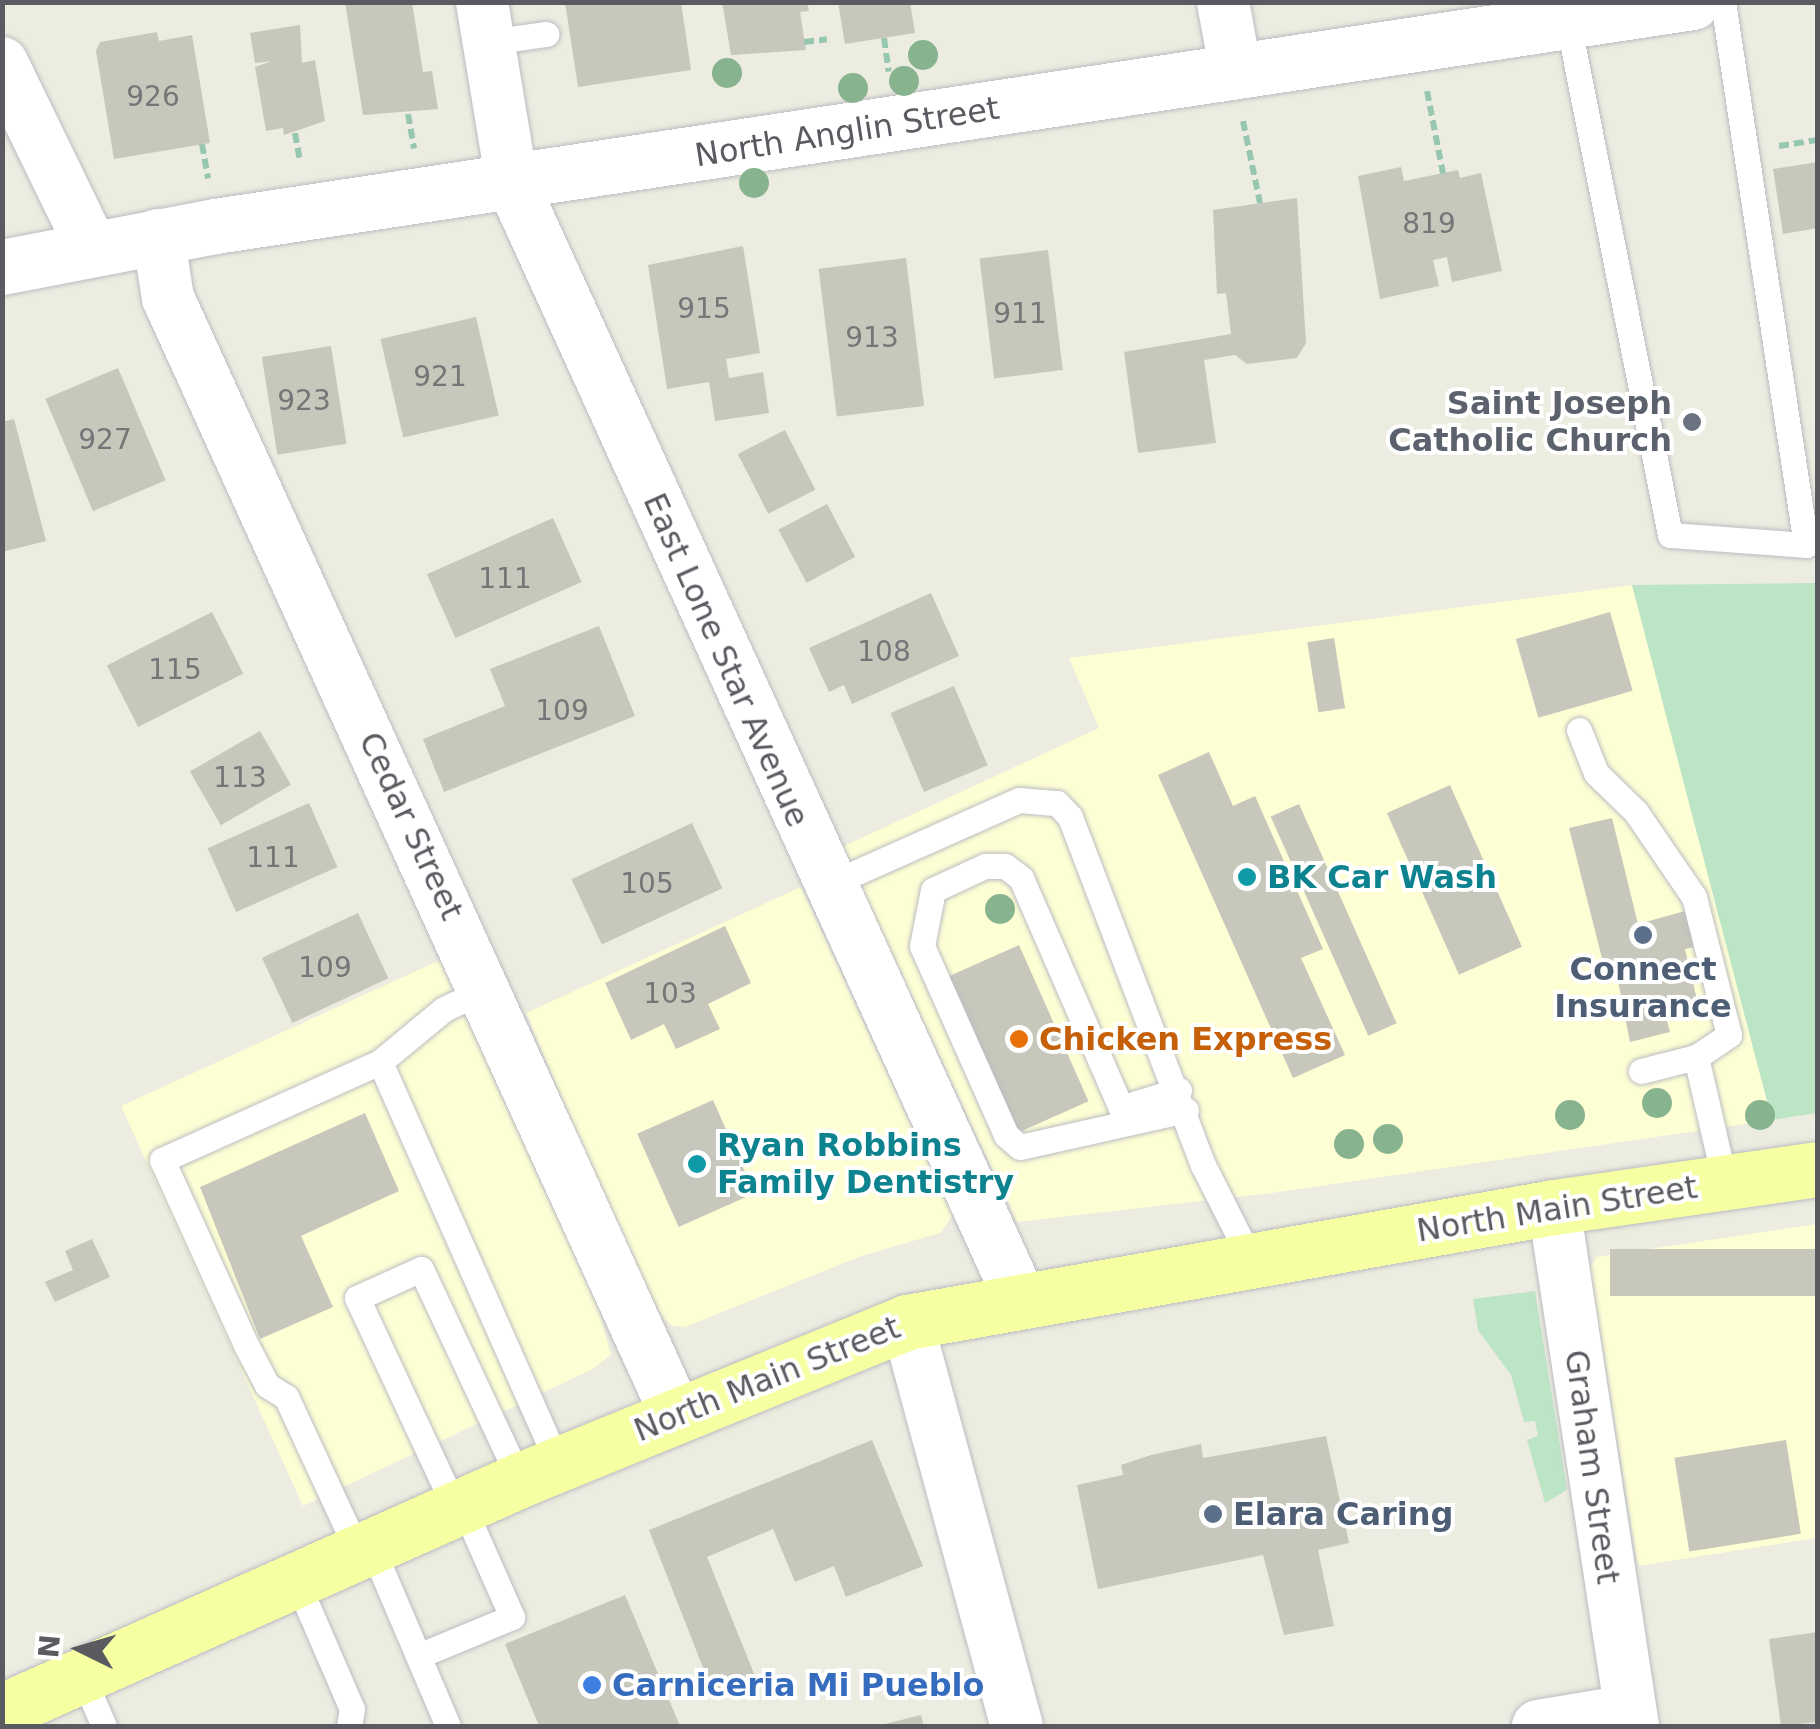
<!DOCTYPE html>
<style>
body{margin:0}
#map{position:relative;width:1820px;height:1729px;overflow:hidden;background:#ecece0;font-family:"DejaVu Sans",sans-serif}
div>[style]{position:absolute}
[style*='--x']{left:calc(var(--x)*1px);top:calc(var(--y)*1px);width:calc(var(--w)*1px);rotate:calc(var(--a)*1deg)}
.commercial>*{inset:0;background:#fdfed4}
.green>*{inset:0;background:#bce5c6}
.building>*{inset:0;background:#c7c7bc;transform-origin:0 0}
.path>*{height:6px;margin-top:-3px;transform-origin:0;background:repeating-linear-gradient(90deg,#97c7b1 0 10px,transparent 0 15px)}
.roads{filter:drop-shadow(0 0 2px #bbbcc2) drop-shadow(0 0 2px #bbbcc2)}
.service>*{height:25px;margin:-12.5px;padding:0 12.5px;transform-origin:12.5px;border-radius:12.5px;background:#fff}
.minor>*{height:52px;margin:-26px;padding:0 26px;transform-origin:26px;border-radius:26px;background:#fff}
.tertiary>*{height:55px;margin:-27.5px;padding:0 27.5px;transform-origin:27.5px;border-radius:27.5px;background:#fff}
.primary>*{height:55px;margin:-27.5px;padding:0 27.5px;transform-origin:27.5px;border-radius:27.5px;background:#f6ffa2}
.trees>*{width:30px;height:30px;margin:-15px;border-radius:50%;background:#87b38f}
.dots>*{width:28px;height:28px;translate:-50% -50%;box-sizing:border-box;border:5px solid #fff;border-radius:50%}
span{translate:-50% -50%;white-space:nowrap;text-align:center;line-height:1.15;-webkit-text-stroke:8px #fff;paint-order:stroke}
.number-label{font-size:28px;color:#747678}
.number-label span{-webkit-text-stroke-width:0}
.street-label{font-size:32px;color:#595b61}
.worship-label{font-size:32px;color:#5b616d;font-weight:700}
.right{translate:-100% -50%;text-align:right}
.culture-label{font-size:32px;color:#0d838f;font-weight:700}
.left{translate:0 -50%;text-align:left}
.service-label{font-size:32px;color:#4e5e75;font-weight:700}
.food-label{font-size:32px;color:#c56008;font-weight:700}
.shop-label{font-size:32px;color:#366cbe;font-weight:700}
.frame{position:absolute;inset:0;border:5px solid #595b61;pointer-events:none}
.north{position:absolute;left:30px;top:1599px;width:100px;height:100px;-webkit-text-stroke:8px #fff;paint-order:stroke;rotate:275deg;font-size:28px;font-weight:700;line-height:40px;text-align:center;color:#595b61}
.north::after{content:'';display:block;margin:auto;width:35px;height:45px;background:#595b61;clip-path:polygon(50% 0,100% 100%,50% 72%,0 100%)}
</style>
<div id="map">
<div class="commercial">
<div style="clip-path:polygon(1632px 585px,1772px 1120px,1272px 1193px,1017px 1222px,842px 847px,1099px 728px,1069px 658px)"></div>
<div style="clip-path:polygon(801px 887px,953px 1215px,940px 1233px,861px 1256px,685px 1327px,672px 1326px,660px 1314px,589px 1164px,526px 1013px)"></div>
<div style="clip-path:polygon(440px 960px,598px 1307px,611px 1355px,593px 1369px,303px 1506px,121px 1106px)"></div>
<div style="clip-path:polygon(1817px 1224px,1817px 1538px,1638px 1566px,1590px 1268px,1596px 1257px)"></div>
</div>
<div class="green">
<div style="clip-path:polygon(1817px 583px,1817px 1113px,1772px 1120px,1632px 585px)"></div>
<div style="clip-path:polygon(1535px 1291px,1567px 1490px,1545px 1503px,1527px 1440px,1538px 1436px,1535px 1421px,1524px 1422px,1511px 1375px,1478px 1330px,1473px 1299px)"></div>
</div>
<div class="building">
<div style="clip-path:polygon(345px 2px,412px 2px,423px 72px,432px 71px,438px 109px,363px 115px)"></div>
<div style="clip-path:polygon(565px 2px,681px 2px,691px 70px,578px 87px)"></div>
<div style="clip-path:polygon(722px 2px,807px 2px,809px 11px,800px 12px,806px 50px,731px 55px)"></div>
<div style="clip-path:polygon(838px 2px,910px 2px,915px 33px,845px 44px)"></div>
<div style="clip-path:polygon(300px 25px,302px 63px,315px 60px,325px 121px,284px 135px,283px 128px,266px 131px,255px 67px,272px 61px,255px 63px,250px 33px)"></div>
<div style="clip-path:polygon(157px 32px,159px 41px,192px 35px,210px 143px,114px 159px,96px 51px,100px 42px)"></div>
<div style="clip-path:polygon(1818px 162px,1818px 228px,1783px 234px,1773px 169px)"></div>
<div style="clip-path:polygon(1401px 167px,1404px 181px,1458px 170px,1460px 178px,1481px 173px,1502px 271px,1452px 282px,1447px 257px,1433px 260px,1439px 286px,1380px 299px,1358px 176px)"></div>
<div style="clip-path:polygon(1297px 198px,1306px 343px,1297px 358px,1247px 364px,1235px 355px,1204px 360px,1216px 443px,1138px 453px,1124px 352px,1231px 334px,1226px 293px,1217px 294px,1213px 210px)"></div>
<div style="clip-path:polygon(743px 246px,760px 353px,726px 359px,729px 378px,763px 372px,769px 413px,715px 421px,709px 382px,667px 389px,648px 265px)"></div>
<div style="left:1048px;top:250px;width:121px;height:69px;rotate:83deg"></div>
<div style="left:906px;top:258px;width:149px;height:88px;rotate:83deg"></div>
<div style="left:476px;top:317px;width:101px;height:98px;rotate:77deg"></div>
<div style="left:331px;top:346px;width:99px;height:70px;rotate:81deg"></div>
<div style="left:118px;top:368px;width:122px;height:79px;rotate:67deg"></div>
<div style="clip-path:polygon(14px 419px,46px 541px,2px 552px,2px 422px)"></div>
<div style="left:785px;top:430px;width:67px;height:53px;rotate:63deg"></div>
<div style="left:827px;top:504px;width:60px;height:55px;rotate:62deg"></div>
<div style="left:553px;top:518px;width:70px;height:138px;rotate:66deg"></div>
<div style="clip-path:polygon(931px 593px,959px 656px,852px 704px,844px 685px,829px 692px,809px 648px)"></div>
<div style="left:212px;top:612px;width:69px;height:118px;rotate:63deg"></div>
<div style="left:1610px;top:612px;width:82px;height:98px;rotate:74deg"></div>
<div style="clip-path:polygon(599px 626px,635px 716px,444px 792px,423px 739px,505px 706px,490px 669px)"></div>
<div style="left:1334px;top:638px;width:71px;height:27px;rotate:81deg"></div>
<div style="left:954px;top:686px;width:86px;height:69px;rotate:67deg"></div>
<div style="left:260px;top:731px;width:62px;height:81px;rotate:60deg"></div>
<div style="clip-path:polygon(1209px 752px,1233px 806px,1255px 796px,1323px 949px,1301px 958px,1345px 1055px,1293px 1078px,1158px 775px)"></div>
<div style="left:1450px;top:785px;width:177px;height:69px;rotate:66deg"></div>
<div style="left:309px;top:803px;width:70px;height:111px;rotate:66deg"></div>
<div style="left:1299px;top:804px;width:240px;height:31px;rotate:66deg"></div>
<div style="clip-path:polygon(1612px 818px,1638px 924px,1685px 911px,1694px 947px,1685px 949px,1699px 1008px,1666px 1017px,1670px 1032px,1630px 1042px,1616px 971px,1606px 974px,1569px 828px)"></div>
<div style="left:692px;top:823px;width:72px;height:133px;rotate:65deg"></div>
<div style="left:358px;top:913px;width:72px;height:106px;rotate:65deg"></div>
<div style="clip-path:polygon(725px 926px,751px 983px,708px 1004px,720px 1029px,676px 1049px,664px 1024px,631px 1040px,605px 983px)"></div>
<div style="left:1019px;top:945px;width:171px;height:78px;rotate:66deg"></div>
<div style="left:713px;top:1100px;width:102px;height:83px;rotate:66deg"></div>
<div style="clip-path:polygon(365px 1113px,399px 1191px,301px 1236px,333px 1307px,260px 1339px,200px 1187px)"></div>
<div style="clip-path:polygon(92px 1239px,110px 1277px,55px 1302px,45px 1282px,73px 1270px,65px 1251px)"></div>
<div style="left:1818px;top:1249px;width:47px;height:208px;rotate:90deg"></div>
<div style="clip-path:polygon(1326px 1436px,1349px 1543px,1318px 1550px,1334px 1626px,1284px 1635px,1263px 1555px,1098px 1589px,1077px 1485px,1123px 1475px,1121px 1465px,1151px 1455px,1201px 1444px,1203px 1458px)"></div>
<div style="clip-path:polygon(872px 1440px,923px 1566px,846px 1597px,834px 1566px,795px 1582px,773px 1529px,707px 1557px,757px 1681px,715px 1698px,649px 1530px)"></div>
<div style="left:1786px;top:1440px;width:95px;height:113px;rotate:81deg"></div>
<div style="clip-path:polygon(625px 1595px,680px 1726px,539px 1726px,505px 1644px)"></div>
<div style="clip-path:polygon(1818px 1632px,1818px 1722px,1781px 1726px,1769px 1639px)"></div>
<div style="clip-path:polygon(921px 1715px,924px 1726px,881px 1726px,881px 1725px)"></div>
</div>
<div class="path">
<div style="--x:884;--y:38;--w:34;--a:82"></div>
<div style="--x:804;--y:42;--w:23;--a:-7"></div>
<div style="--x:1427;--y:91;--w:84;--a:79"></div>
<div style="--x:408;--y:114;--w:35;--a:80"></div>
<div style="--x:1243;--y:121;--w:84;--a:78.3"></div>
<div style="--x:295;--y:133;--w:28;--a:80"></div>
<div style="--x:202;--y:144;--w:35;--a:80"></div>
<div style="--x:1779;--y:146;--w:39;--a:-9"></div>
</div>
<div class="roads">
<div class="service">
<div style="--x:1568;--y:22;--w:523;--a:78.75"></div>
<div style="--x:1670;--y:535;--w:136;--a:4.2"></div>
<div style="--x:1806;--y:545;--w:549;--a:-98.69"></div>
<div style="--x:489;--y:42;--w:58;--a:-8"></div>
<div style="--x:1579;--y:730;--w:46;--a:68.4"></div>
<div style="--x:1596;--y:773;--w:56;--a:44.3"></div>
<div style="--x:1636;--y:812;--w:103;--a:55.7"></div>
<div style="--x:1694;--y:897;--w:142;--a:75.8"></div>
<div style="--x:1729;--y:1035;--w:40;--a:146"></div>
<div style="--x:1696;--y:1057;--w:129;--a:77"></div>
<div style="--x:828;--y:885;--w:209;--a:-24"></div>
<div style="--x:1019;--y:800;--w:38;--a:5"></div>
<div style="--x:1057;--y:803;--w:19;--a:47"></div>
<div style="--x:1070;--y:817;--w:373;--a:69.1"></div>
<div style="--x:1203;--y:1165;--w:106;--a:63.2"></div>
<div style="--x:486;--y:989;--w:47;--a:154.5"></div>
<div style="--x:444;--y:1009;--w:83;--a:140.4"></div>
<div style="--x:380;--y:1062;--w:440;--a:66.1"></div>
<div style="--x:1641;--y:1071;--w:57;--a:-14.3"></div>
<div style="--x:1179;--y:1090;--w:61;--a:162.8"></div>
<div style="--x:1121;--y:1108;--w:251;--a:-113.5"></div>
<div style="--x:1021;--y:878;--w:20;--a:-143"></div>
<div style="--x:1005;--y:866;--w:20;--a:180"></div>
<div style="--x:985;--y:866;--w:57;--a:155.2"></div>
<div style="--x:933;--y:890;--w:57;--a:101.1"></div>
<div style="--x:922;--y:946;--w:207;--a:66"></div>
<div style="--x:1006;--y:1135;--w:18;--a:41"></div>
<div style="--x:1020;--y:1147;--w:170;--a:-12.6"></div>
<div style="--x:456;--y:1510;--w:234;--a:-115"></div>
<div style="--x:357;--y:1298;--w:70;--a:-24.4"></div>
<div style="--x:421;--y:1269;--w:233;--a:64.9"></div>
<div style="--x:372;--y:1548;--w:194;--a:66.9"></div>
<div style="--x:359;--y:1554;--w:173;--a:-114.9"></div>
<div style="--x:286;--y:1397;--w:22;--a:-148"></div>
<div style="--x:267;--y:1385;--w:45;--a:-117.7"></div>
<div style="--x:246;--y:1345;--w:203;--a:-114.4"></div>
<div style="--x:162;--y:1160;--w:239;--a:-24.2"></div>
<div style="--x:297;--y:1582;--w:138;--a:66.6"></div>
<div style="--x:352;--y:1709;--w:17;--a:100"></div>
<div style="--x:418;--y:1656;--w:102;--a:-22.5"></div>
<div style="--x:512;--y:1617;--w:121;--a:-113.8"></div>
<div style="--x:82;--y:1676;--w:55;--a:66.3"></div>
</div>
<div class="minor">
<div style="--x:482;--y:2;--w:183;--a:80.6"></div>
<div style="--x:512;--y:183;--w:1228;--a:65.52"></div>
<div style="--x:1223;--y:2;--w:72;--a:79.6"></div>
<div style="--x:2;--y:63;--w:203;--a:64.1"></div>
<div style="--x:158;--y:235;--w:64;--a:81"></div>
<div style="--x:168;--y:298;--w:1226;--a:65.53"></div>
<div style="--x:1554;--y:1207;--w:525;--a:81.35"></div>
<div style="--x:907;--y:1322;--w:419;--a:74.8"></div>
<div style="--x:1538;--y:1726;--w:91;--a:-9.5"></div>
</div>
<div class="tertiary">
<div style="--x:2;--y:267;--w:217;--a:-10.9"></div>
<div style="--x:215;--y:226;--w:1494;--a:-8.62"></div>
</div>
<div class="primary">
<div style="--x:2;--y:1711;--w:567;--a:-24.03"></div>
<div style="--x:520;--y:1480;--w:418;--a:-22.2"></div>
<div style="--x:907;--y:1322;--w:657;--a:-10.08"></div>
<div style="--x:1554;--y:1207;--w:267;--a:-8.2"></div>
</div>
</div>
<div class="trees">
<div style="left:923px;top:55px"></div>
<div style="left:727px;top:73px"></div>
<div style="left:904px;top:81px"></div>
<div style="left:853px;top:88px"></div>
<div style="left:754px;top:183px"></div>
<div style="left:1000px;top:909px"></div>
<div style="left:1657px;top:1103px"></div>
<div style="left:1570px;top:1115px"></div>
<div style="left:1760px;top:1115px"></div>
<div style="left:1388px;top:1139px"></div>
<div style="left:1349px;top:1144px"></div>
</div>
<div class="dots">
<div style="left:1692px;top:422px;background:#6b7280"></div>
<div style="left:1247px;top:877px;background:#0f9aa8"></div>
<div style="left:1643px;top:935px;background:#5c6f8a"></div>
<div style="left:1019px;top:1039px;background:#e8710a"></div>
<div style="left:697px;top:1164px;background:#0f9aa8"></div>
<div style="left:1213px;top:1514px;background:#5c6f8a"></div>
<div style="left:592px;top:1685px;background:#3f7fe0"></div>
</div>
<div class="number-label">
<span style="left:153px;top:97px">926</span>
<span style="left:1429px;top:224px">819</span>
<span style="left:704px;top:309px">915</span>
<span style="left:1020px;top:314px">911</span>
<span style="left:872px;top:338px">913</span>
<span style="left:440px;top:377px">921</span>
<span style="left:304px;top:401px">923</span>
<span style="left:105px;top:440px">927</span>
<span style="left:505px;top:579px">111</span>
<span style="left:884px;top:652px">108</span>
<span style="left:175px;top:670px">115</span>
<span style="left:562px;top:711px">109</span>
<span style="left:240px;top:778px">113</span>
<span style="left:273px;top:858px">111</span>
<span style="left:647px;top:884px">105</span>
<span style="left:325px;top:968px">109</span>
<span style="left:670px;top:994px">103</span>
</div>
<div class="street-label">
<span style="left:847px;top:132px;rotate:-9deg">North Anglin Street</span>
<span style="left:726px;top:660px;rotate:66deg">East Lone Star Avenue</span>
<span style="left:411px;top:826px;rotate:65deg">Cedar Street</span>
<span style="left:1557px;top:1209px;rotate:-9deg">North Main Street</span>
<span style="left:767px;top:1379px;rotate:-22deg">North Main Street</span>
<span style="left:1592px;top:1467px;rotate:82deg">Graham Street</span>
</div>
<div class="worship-label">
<span class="right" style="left:1672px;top:422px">Saint Joseph<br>Catholic Church</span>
</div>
<div class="culture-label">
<span class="left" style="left:1267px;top:877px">BK Car Wash</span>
<span class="left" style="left:717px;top:1164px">Ryan Robbins<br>Family Dentistry</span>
</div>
<div class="service-label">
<span style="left:1643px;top:988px">Connect<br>Insurance</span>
<span class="left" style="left:1233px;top:1514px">Elara Caring</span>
</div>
<div class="food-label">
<span class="left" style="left:1039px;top:1039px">Chicken Express</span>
</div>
<div class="shop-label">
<span class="left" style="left:612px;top:1685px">Carniceria Mi Pueblo</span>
</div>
<div class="frame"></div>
<div class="north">N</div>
</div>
